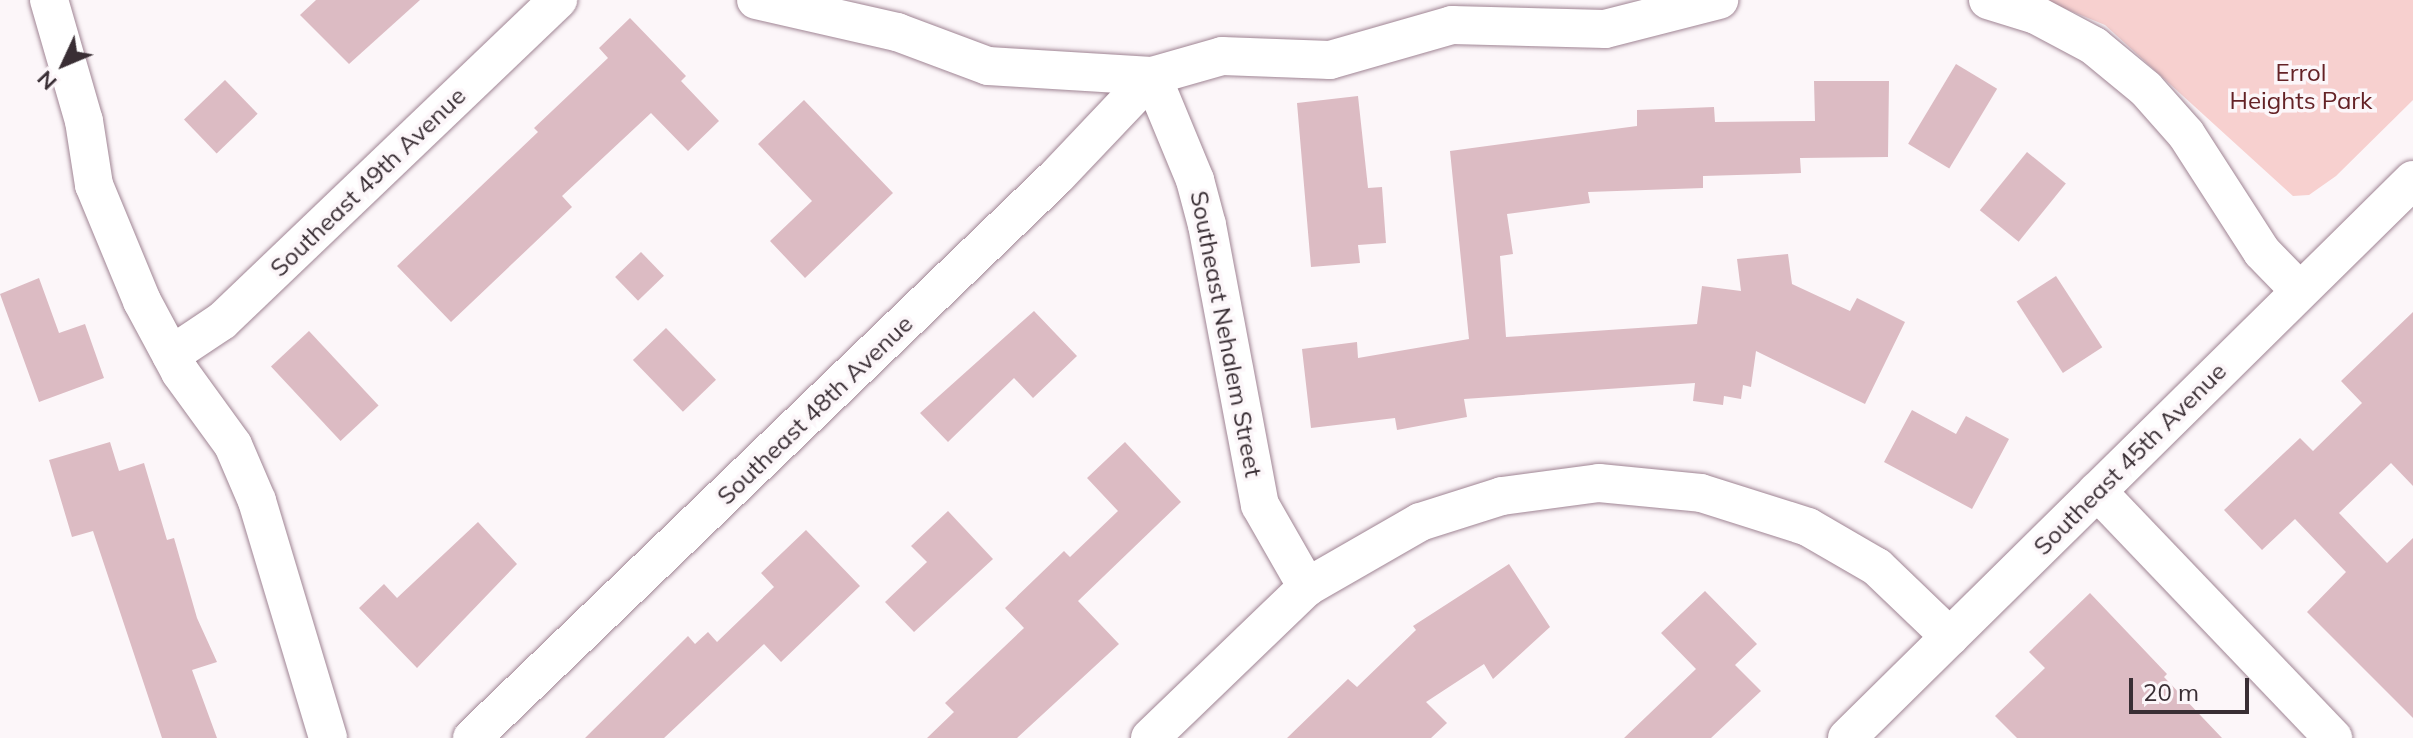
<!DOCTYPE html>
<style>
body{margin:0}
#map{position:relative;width:2413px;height:738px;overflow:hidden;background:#fcf6f9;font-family:Mulish,sans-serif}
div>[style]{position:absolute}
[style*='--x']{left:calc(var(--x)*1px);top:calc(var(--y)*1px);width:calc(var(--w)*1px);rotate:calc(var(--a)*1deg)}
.green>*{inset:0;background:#f7d0cf}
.building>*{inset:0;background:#dcbbc3;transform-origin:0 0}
.roads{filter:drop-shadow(0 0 2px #a08594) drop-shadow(0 0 2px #a08594)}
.minor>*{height:38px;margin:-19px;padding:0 19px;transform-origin:19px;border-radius:19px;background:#fff}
span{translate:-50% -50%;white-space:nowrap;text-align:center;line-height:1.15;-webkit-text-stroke:7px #fcf6f9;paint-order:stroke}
.park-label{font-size:24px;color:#642226}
.street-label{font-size:24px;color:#392e34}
.north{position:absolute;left:24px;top:24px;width:80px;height:80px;-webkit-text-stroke:6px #fcf6f9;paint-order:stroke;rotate:226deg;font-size:22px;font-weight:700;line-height:32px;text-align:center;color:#392e34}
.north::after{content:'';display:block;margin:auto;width:28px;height:36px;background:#392e34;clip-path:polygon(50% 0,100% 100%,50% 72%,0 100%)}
.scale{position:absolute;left:2129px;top:678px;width:120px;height:36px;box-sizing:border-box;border:4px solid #392e34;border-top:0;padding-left:10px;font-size:24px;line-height:28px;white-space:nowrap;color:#392e34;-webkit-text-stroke:6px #fcf6f9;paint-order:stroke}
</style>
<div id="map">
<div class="green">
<div style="clip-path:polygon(2044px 0,2413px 0,2413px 100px,2336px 176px,2309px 195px,2293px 196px,2105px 25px)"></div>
</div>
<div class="building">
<div style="clip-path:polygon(316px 0,420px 0,349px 64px,300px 15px)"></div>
<div style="clip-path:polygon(630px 18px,686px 76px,681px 81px,719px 121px,688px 151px,651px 113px,562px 196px,572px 207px,451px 322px,397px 266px,538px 132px,534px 128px,608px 58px,599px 48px)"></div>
<div style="left:1956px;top:64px;width:48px;height:93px;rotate:31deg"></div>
<div style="left:225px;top:80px;width:47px;height:57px;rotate:46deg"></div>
<div style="clip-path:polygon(1814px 81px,1889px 81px,1888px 157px,1800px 158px,1801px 173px,1703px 176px,1703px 188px,1588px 192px,1590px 203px,1507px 214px,1513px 254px,1500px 256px,1506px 337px,1697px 324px,1702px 286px,1741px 291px,1737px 259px,1788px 254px,1792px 284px,1850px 311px,1857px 298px,1905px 322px,1865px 404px,1756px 351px,1751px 387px,1743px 385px,1741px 399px,1724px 396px,1723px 405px,1693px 401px,1695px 383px,1464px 399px,1467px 417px,1397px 430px,1395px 418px,1311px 428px,1302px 349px,1357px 342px,1358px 358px,1469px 339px,1450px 151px,1637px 126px,1637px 110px,1714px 107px,1715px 122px,1815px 121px)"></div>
<div style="clip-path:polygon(1358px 96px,1368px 188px,1382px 187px,1386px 243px,1358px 245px,1360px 263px,1311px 267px,1297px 103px)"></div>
<div style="clip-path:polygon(804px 100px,893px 193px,805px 278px,770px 241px,812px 201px,758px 144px)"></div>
<div style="left:2027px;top:152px;width:50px;height:75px;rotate:39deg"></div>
<div style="left:641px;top:252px;width:33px;height:36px;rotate:46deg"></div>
<div style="left:2056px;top:276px;width:85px;height:47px;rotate:57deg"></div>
<div style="clip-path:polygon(39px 278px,59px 333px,85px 324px,104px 378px,39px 402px,0 294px)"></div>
<div style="clip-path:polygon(1034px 311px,1077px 356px,1033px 398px,1014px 378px,948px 442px,920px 413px)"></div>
<div style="clip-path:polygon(2413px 312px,2413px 486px,2391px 463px,2339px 513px,2387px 563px,2413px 538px,2413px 718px,2307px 612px,2346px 572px,2295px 519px,2262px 550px,2224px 510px,2300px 438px,2313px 451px,2362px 403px,2341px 381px)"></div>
<div style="left:666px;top:328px;width:72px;height:46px;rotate:46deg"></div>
<div style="left:309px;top:331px;width:102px;height:52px;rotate:47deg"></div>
<div style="clip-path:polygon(1912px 410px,1956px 434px,1966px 416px,2009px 439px,1972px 509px,1884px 462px)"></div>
<div style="clip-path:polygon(110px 442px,119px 471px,144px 463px,167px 540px,174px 538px,197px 618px,217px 662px,192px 670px,217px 738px,162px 738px,93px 531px,72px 537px,49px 460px)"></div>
<div style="clip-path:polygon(1125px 442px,1181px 502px,1078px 601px,1119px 644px,1017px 738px,927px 738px,954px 712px,945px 703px,1024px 628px,1005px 608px,1064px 551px,1070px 557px,1118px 511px,1087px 478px)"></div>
<div style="clip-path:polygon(948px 511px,993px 559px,914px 632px,885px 602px,927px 562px,911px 546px)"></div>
<div style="clip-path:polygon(478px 522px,517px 564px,417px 668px,359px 608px,384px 584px,397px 598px)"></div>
<div style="clip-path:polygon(806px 530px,860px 586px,781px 662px,764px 644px,664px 738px,585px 738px,688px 636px,695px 644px,708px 632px,717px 642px,774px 587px,761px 573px)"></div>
<div style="clip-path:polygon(1509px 564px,1550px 627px,1493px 679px,1484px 664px,1426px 702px,1447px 723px,1431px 738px,1287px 738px,1348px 679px,1357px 687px,1416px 630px,1413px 626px)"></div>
<div style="clip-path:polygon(1705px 591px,1757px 644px,1735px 665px,1761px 691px,1711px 738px,1624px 738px,1696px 669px,1661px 633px)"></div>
<div style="clip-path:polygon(2090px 593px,2167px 674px,2164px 677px,2222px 738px,2017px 738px,1995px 716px,2045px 668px,2029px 652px)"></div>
</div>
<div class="roads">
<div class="minor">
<div style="--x:49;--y:0;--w:126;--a:73.9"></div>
<div style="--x:84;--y:121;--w:65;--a:81.1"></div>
<div style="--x:94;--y:185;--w:126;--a:67.5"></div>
<div style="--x:142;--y:301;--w:81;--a:61.8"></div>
<div style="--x:180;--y:372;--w:90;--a:54"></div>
<div style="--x:233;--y:445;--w:61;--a:66.8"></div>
<div style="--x:257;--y:501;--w:247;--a:73.3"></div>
<div style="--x:756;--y:0;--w:145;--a:12.8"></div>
<div style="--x:897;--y:32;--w:97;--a:20.5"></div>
<div style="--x:988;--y:66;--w:164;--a:3.5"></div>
<div style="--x:1152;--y:76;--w:73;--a:-15.9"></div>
<div style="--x:1222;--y:56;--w:108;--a:2.1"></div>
<div style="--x:1330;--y:60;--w:127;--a:-16"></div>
<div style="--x:1452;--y:25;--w:153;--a:1.5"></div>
<div style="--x:1605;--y:29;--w:118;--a:-14.3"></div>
<div style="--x:1988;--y:0;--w:50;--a:17.4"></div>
<div style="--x:2036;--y:15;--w:66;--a:28.1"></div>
<div style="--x:2094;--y:46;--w:67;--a:39.6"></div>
<div style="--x:2146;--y:89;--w:60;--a:48.4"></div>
<div style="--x:2186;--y:134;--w:140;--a:57.2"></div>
<div style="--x:2262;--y:252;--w:54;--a:45.7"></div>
<div style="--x:171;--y:355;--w:61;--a:-33.7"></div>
<div style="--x:222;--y:321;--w:465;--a:-43.7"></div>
<div style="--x:2097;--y:491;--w:342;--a:46.3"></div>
<div style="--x:472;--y:738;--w:811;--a:-43.85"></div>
<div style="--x:1057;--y:176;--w:138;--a:-46.5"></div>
<div style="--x:1152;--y:76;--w:113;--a:67.5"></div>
<div style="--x:1195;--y:180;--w:47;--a:75.1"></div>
<div style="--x:1207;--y:225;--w:285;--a:79.3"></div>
<div style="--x:1260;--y:505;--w:95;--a:60.2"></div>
<div style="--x:1150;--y:738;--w:218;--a:-43.9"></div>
<div style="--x:1307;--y:587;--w:130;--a:-29.9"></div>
<div style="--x:1420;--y:522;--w:86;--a:-17.6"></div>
<div style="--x:1502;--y:496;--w:98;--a:-7.6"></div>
<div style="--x:1599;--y:483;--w:102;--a:5.6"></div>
<div style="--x:1701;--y:493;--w:112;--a:17.6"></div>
<div style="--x:1808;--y:527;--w:80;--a:30.1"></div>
<div style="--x:1877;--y:567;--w:101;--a:43.8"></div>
<div style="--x:1847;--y:738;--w:795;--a:-44.59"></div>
</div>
</div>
<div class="park-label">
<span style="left:2301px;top:87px">Errol<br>Heights Park</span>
</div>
<div class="street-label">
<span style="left:368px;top:182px;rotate:-44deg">Southeast 49th Avenue</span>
<span style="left:1226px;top:334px;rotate:79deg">Southeast Nehalem Street</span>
<span style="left:815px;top:410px;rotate:-44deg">Southeast 48th Avenue</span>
<span style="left:2130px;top:459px;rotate:-45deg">Southeast 45th Avenue</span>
</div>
<div class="north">N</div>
<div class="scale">20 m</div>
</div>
